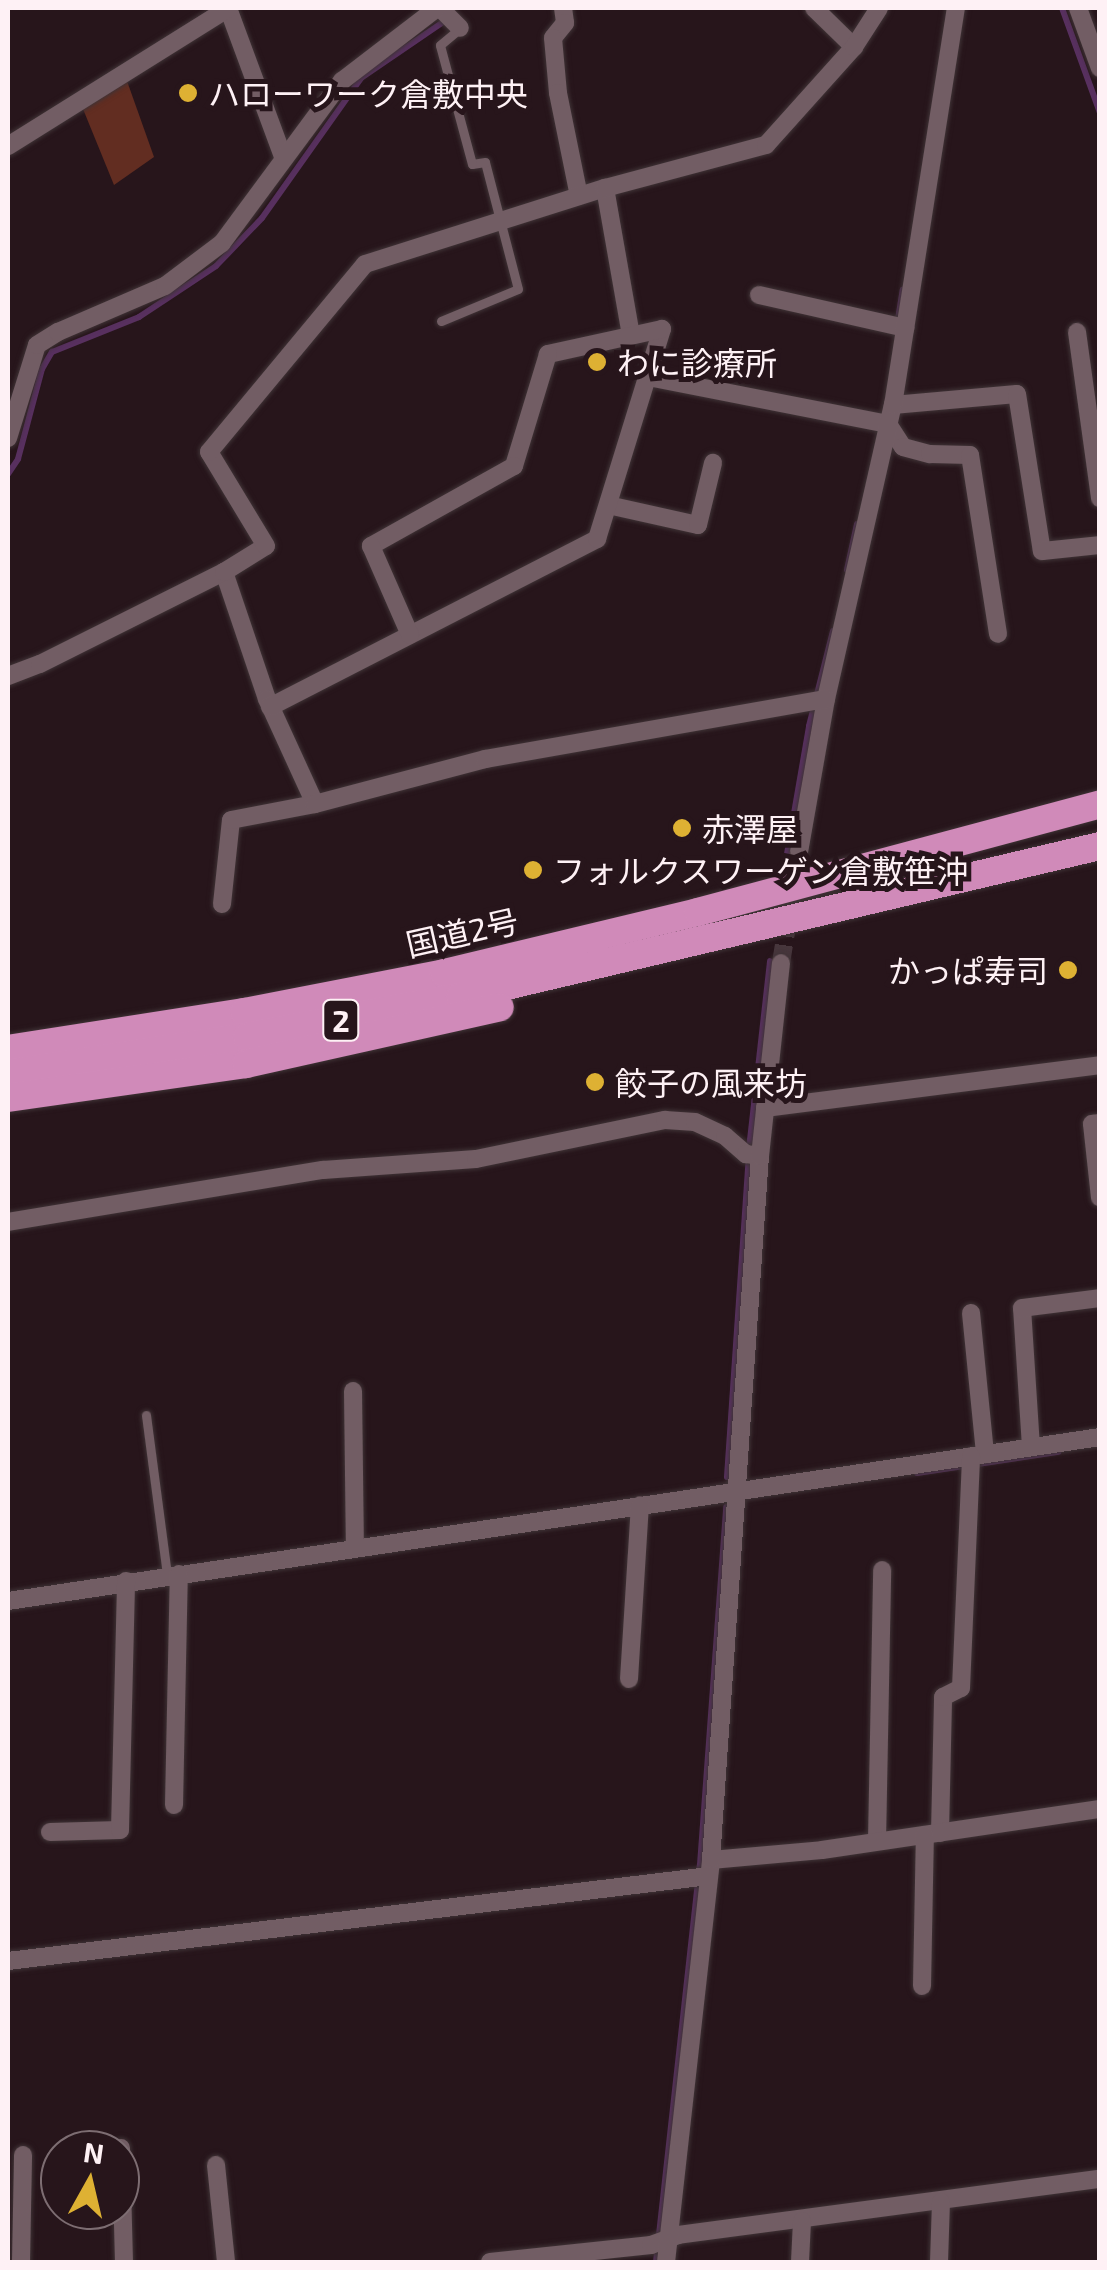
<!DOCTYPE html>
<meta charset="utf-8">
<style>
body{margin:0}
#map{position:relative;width:1107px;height:2270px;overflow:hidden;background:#27151b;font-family:"Exo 2","Noto Sans JP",sans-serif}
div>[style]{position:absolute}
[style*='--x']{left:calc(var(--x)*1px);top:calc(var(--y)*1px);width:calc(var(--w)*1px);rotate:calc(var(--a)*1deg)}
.green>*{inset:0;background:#622d21}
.stream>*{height:6px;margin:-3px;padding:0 3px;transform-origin:3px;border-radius:3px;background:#58305f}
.minor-tunnel>*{height:18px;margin-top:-9px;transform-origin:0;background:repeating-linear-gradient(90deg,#47363c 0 18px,transparent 0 27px)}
.roads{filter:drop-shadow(0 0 2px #3f3336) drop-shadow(0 0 2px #3f3336)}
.service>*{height:9px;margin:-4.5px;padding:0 4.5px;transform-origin:4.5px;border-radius:4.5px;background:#725d64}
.minor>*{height:18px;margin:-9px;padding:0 9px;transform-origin:9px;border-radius:9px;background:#725d64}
.trunk>*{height:28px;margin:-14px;padding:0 14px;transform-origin:14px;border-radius:14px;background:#d08ab9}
.dots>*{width:28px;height:28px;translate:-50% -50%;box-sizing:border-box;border:5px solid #27151b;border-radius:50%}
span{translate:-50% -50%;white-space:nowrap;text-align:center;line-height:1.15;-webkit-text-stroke:10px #27151b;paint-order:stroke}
.shield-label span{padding:2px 8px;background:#27151b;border:2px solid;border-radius:8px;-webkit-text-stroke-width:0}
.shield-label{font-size:30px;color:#fef1f5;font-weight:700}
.poi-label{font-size:32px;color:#fef1f5}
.left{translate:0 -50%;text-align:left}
.right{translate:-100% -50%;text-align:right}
.street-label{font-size:32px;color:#fef1f5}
.frame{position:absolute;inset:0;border:10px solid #fef1f5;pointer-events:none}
.north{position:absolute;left:40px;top:2130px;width:100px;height:100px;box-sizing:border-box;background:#27151b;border:2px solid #7d6d72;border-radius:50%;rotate:8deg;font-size:28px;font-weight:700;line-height:40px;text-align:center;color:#fef1f5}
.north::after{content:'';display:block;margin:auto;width:35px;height:45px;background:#deb133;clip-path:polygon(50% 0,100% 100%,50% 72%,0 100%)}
</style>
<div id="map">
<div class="green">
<div style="clip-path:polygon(127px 81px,154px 157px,114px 185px,83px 109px)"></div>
</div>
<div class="stream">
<div style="--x:1062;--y:8;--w:112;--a:70.1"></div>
<div style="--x:897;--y:326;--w:37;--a:-81"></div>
<div style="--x:8;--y:474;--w:18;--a:-56"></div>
<div style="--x:18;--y:459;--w:93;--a:-75.1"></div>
<div style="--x:42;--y:369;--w:20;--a:-60"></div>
<div style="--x:52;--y:352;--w:94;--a:-21.9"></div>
<div style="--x:139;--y:317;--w:92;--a:-33.5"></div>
<div style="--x:216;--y:266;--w:66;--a:-46.2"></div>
<div style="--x:262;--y:218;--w:171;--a:-54.7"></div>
<div style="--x:361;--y:78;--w:103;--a:-34.3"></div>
<div style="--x:847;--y:570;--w:47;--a:-77.7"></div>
<div style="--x:787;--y:854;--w:130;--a:-80.2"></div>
<div style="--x:809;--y:726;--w:98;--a:-75.8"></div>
<div style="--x:917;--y:1473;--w:143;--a:-8.5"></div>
<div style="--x:727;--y:1477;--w:338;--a:-86.1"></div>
<div style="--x:750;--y:1140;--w:180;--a:-83.6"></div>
<div style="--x:656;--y:2262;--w:399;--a:-83.7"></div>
<div style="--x:700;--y:1865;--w:359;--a:-85.8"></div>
</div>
<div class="minor-tunnel">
<div style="--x:781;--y:963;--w:112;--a:-80.8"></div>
</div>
<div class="roads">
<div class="service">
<div style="--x:441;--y:321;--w:83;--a:-22.6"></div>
<div style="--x:518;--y:289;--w:131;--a:-104.6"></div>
<div style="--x:485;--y:162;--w:13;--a:171"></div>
<div style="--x:472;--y:164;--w:123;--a:-105.1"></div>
<div style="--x:440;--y:45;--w:25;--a:-40"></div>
<div style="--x:146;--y:1415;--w:161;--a:82.5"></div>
</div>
<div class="minor">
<div style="--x:228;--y:8;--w:159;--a:69.7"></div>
<div style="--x:440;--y:8;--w:28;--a:45"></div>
<div style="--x:563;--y:8;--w:15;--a:82"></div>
<div style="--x:565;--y:23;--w:19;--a:129"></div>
<div style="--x:553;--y:38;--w:55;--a:84.8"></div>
<div style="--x:558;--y:93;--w:105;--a:78.5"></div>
<div style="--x:814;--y:8;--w:56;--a:44.3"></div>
<div style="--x:1078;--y:8;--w:64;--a:69.9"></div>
<div style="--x:8;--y:146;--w:261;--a:-32"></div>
<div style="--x:605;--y:188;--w:149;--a:80"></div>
<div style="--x:759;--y:295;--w:150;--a:12.7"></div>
<div style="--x:1077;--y:332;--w:168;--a:82.1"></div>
<div style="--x:648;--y:377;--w:245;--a:11.1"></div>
<div style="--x:888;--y:424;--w:27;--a:57"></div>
<div style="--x:903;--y:447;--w:28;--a:15"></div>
<div style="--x:930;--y:454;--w:40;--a:1.4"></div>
<div style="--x:970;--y:455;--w:181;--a:81.1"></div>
<div style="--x:893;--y:405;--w:124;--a:-5.1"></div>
<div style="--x:1017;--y:394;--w:159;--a:81"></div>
<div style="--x:1042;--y:551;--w:58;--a:-5.9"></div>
<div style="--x:8;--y:438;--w:97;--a:-72.7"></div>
<div style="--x:37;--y:345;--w:25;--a:-32"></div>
<div style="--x:58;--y:332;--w:116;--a:-23.3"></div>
<div style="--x:165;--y:286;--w:71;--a:-37"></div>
<div style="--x:222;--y:243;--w:202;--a:-53.5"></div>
<div style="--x:342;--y:81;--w:120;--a:-37.5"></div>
<div style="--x:608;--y:505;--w:92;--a:12.5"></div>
<div style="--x:698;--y:525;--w:64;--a:-76.4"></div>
<div style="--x:224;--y:572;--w:134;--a:71.3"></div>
<div style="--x:267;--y:699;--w:115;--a:65.4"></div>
<div style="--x:8;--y:676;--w:34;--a:-21"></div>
<div style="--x:40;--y:664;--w:206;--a:-26.6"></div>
<div style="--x:224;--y:572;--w:49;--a:-31.8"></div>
<div style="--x:266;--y:546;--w:110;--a:-121.2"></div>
<div style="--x:209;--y:452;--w:244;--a:-50.3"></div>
<div style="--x:365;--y:264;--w:252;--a:-17.6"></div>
<div style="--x:605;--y:188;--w:167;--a:-15"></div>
<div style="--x:766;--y:145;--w:132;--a:-48.1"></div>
<div style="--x:854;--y:47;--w:46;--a:-57.3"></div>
<div style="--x:270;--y:707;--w:368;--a:-27.2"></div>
<div style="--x:597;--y:539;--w:220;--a:-72.8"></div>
<div style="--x:662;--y:329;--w:117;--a:167.6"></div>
<div style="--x:548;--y:354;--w:117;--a:106.9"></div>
<div style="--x:514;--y:466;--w:164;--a:150.8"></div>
<div style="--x:371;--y:546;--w:97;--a:66.3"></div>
<div style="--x:799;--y:852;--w:155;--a:-80"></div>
<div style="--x:826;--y:699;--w:302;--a:-77.2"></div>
<div style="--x:893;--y:405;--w:402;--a:-81"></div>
<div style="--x:222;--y:904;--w:84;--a:-83.9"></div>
<div style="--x:231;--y:820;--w:86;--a:-10.8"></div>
<div style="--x:315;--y:804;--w:176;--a:-14.8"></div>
<div style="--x:485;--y:759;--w:346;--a:-10"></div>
<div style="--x:765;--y:1108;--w:338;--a:-7.3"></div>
<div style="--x:1100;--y:1123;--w:8;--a:173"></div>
<div style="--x:1092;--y:1124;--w:74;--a:83.8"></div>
<div style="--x:8;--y:1222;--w:319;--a:-9.4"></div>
<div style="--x:323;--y:1170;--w:153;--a:-4.1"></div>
<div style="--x:476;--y:1159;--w:193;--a:-11.7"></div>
<div style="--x:665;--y:1120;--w:30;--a:4"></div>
<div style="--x:695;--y:1122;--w:33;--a:25"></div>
<div style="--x:725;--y:1136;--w:28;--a:41"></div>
<div style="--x:746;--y:1154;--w:14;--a:8"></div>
<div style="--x:971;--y:1313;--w:142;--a:84.3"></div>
<div style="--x:353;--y:1391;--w:157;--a:89.3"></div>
<div style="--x:1031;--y:1447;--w:139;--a:-93.7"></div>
<div style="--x:1022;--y:1308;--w:79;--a:-7.3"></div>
<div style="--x:8;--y:1601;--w:1104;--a:-8.54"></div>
<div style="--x:629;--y:1679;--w:174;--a:-86.4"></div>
<div style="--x:174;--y:1805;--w:231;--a:-88.8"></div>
<div style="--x:50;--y:1832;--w:70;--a:-1.6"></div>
<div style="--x:120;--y:1830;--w:249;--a:-88.6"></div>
<div style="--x:940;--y:1833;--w:136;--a:-88.7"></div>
<div style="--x:943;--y:1697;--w:20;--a:-27"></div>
<div style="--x:961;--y:1688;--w:232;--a:-87.5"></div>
<div style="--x:877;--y:1841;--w:271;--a:-88.9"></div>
<div style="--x:711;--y:1860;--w:111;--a:-5.1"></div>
<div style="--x:822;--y:1850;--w:281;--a:-8.4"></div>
<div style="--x:8;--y:1961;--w:706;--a:-6.91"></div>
<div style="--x:922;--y:1986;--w:151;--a:-88.9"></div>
<div style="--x:121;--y:2148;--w:114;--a:88.5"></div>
<div style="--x:216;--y:2165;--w:98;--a:84.1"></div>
<div style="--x:21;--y:2262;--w:107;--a:-88.9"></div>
<div style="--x:490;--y:2262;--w:162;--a:-6"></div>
<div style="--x:651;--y:2245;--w:29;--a:-20"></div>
<div style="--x:678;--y:2235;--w:426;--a:-7.6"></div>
<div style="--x:666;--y:2262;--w:405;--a:-83.6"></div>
<div style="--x:711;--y:1860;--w:706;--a:-86.02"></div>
<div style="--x:760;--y:1156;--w:194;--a:-83.8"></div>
<div style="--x:800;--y:2262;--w:41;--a:-87.2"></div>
<div style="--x:939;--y:2262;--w:60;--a:-88.1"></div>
</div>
<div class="trunk">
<div style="--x:8;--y:1049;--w:239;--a:-8.9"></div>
<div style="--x:244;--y:1012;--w:204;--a:-11"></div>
<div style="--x:444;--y:973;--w:261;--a:-13.5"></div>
<div style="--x:698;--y:912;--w:416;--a:-15"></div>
<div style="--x:8;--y:1074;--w:242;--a:-8.8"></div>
<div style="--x:247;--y:1037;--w:217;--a:-10.6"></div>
<div style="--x:460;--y:997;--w:658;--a:-13.28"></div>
<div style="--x:8;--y:1098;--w:240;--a:-8.1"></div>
<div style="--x:246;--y:1064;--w:260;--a:-12.6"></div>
</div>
</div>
<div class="dots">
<div style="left:188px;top:93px;background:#deb133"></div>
<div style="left:597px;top:362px;background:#deb133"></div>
<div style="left:682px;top:828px;background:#deb133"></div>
<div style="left:533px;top:870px;background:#deb133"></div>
<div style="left:1068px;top:970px;background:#deb133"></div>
<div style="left:595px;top:1082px;background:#deb133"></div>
</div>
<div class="shield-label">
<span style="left:341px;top:1020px">2</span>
</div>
<div class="poi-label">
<span class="left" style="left:208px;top:93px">ハローワーク倉敷中央</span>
<span class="left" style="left:617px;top:362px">わに診療所</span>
<span class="left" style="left:702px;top:828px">赤澤屋</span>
<span class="left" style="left:553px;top:870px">フォルクスワーゲン倉敷笹沖</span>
<span class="right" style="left:1048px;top:970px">かっぱ寿司</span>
<span class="left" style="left:615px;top:1082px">餃子の風来坊</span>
</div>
<div class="street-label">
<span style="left:462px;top:932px;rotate:-13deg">国道2号</span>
</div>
<div class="frame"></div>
<div class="north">N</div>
</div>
